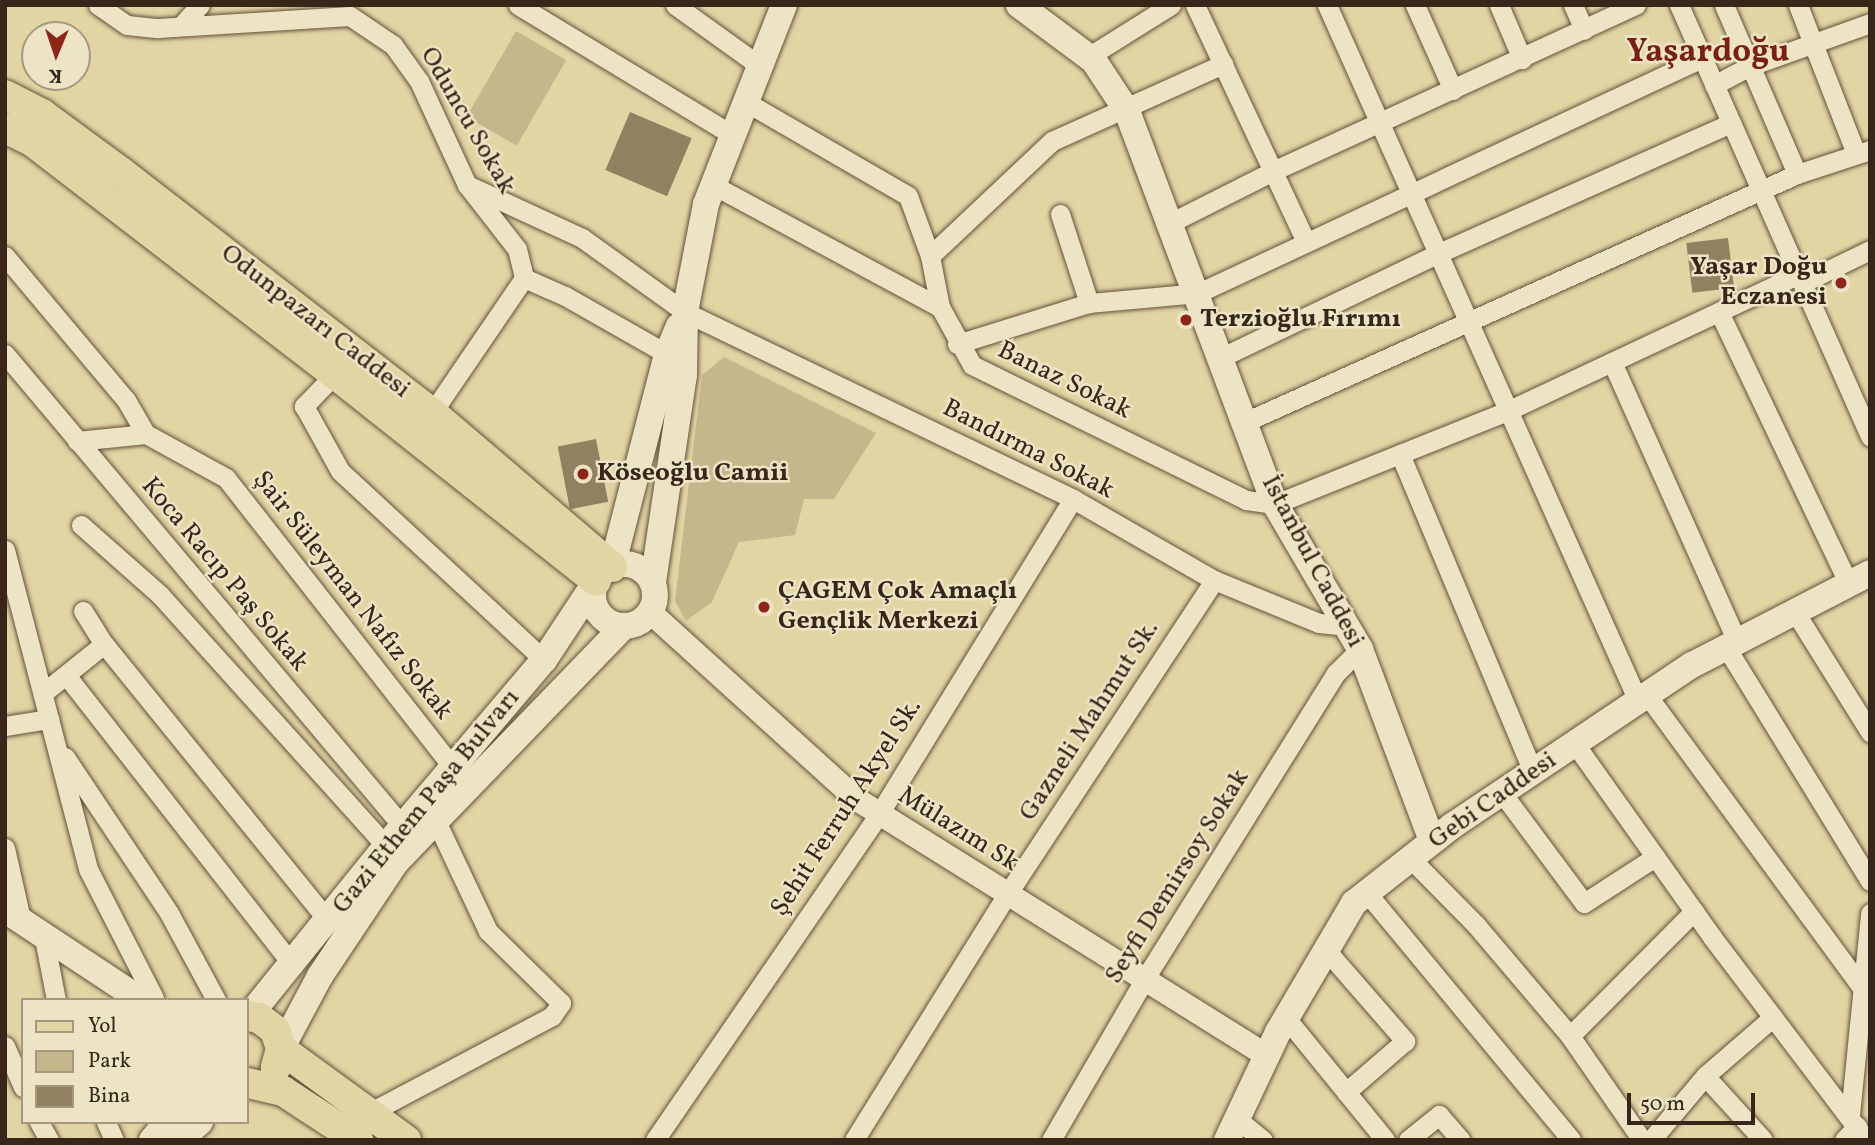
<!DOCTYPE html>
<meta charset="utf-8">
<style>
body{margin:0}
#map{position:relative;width:1875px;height:1145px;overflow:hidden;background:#e2d5a4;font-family:Vollkorn,serif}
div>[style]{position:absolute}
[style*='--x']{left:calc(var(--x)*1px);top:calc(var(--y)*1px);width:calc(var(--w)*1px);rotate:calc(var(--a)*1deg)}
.green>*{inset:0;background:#c5b78c;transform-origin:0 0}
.building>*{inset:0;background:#908161;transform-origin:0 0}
.roads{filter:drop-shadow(0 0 2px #62523c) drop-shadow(0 0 2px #62523c)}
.minor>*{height:19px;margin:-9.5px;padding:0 9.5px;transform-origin:9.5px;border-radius:9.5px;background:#ece4c4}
.tertiary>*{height:23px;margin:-11.5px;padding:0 11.5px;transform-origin:11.5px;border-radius:11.5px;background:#ece4c4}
.secondary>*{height:26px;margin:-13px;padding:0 13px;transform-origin:13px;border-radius:13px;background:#ece4c4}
.secondary>.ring{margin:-13px;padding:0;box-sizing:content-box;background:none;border:26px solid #ece4c4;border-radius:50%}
.primary>*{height:30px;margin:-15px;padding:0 15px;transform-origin:15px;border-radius:15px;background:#e2d5a4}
.dots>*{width:19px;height:19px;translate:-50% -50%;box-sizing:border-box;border:4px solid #ece4c4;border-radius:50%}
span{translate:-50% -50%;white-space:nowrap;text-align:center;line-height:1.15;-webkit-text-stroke:5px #ece4c4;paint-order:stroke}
.street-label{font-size:26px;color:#372619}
.poi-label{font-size:26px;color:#372619;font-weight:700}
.right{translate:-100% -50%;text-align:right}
.left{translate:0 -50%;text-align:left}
.district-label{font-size:33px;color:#7a1f14;font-weight:700}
.frame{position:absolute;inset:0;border:7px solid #372619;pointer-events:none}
.legend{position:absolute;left:21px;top:998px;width:228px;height:126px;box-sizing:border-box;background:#ece4c4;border:2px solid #a49880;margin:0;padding:9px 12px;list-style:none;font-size:21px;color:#372619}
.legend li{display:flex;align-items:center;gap:14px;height:35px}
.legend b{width:35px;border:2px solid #a49880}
.north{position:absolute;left:21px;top:21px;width:70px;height:70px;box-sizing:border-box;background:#ece4c4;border:2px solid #a49880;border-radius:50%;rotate:182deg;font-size:19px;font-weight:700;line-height:28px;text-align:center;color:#372619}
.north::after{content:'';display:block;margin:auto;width:24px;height:32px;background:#8f2418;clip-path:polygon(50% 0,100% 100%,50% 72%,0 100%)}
.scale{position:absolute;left:1627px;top:1093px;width:128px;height:32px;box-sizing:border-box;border:4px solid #372619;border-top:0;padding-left:9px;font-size:21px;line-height:24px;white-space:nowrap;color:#372619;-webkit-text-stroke:5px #ece4c4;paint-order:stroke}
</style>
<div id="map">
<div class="green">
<div style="left:516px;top:31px;width:58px;height:99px;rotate:30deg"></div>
<div style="clip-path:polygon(724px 357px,876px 433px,834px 499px,804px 499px,795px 535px,739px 542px,712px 602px,686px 621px,675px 601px,702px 375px)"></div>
</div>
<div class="building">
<div style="left:630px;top:112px;width:67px;height:63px;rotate:23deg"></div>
<div style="left:1728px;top:238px;width:50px;height:42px;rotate:83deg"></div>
<div style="left:596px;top:439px;width:64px;height:39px;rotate:79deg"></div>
</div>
<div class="roads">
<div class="minor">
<div style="--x:98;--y:5;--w:35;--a:35"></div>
<div style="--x:127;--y:25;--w:31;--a:6"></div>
<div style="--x:158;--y:28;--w:192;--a:-3.6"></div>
<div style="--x:350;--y:16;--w:52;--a:34"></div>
<div style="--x:393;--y:45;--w:44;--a:54.2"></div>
<div style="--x:419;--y:81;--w:115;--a:65.2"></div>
<div style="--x:467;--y:185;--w:81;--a:52"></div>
<div style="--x:517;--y:249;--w:30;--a:76"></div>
<div style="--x:524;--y:278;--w:163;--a:124.3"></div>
<div style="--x:518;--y:5;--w:251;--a:31.2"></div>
<div style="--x:675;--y:5;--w:105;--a:35.7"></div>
<div style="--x:1195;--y:5;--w:259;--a:64.9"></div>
<div style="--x:1327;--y:5;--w:762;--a:65.92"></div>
<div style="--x:1415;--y:5;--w:93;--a:65.9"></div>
<div style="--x:1499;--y:5;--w:59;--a:66.9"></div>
<div style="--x:1573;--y:5;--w:27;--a:66"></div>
<div style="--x:1679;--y:5;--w:472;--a:66.1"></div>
<div style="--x:1724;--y:5;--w:184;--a:66.6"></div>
<div style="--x:1798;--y:5;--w:160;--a:68.7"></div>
<div style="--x:181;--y:26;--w:28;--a:-48"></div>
<div style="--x:1088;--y:57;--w:98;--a:-32.1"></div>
<div style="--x:1714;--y:85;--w:41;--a:-27.8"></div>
<div style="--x:1750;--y:66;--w:127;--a:-19.7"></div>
<div style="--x:746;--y:102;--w:187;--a:30.1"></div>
<div style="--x:908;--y:196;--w:64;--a:69.9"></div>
<div style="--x:930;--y:256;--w:52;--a:78.9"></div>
<div style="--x:467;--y:185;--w:127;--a:24.7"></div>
<div style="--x:582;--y:238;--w:127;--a:35.7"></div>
<div style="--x:685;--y:312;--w:431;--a:25.7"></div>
<div style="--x:1073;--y:499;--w:163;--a:29.9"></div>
<div style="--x:1214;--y:580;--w:113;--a:22.3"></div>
<div style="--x:1319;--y:623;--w:29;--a:6"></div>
<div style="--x:713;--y:185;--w:258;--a:28.3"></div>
<div style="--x:940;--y:307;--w:66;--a:61.1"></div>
<div style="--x:972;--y:365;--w:305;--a:26.2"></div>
<div style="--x:1246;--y:500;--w:29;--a:8"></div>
<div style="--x:1275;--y:504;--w:250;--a:-21.8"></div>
<div style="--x:1507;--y:411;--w:323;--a:-25.1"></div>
<div style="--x:1060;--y:214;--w:94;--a:72"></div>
<div style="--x:1170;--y:223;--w:115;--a:-26.8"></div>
<div style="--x:1273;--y:171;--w:399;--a:-24.6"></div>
<div style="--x:5;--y:256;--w:188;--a:50"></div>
<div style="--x:126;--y:400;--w:39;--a:60"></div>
<div style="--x:146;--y:434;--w:91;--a:28.8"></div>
<div style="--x:226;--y:478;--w:367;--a:51.9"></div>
<div style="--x:930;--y:256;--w:168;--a:-43.3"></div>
<div style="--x:1052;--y:141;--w:188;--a:-24.2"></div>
<div style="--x:524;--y:278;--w:45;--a:23.7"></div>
<div style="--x:565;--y:296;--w:117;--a:29.6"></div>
<div style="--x:1804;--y:282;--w:73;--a:-25.9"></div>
<div style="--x:1719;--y:312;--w:301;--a:64.5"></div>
<div style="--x:957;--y:344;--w:138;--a:-17.3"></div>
<div style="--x:1089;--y:303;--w:109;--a:-5.2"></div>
<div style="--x:1198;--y:293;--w:556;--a:-25"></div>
<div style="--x:5;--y:354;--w:620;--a:49.91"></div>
<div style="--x:1222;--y:357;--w:241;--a:-25.6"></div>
<div style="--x:1439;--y:253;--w:320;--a:-24"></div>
<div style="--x:1612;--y:362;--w:306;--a:65.9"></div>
<div style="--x:335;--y:374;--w:45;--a:134.1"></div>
<div style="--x:304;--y:406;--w:74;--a:61"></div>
<div style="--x:340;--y:471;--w:278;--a:42.8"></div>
<div style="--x:1245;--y:422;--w:605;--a:-24.19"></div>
<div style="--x:1797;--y:174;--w:77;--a:-18.2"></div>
<div style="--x:77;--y:441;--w:69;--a:-5.8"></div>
<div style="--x:1400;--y:454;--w:345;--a:67.3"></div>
<div style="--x:81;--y:525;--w:106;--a:41.5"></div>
<div style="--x:160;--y:595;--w:338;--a:48"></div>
<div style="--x:5;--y:550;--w:330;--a:75.4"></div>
<div style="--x:88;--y:869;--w:145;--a:62.9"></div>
<div style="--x:83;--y:611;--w:39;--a:58"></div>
<div style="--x:1795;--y:612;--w:142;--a:58"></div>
<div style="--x:1726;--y:647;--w:275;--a:58.4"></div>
<div style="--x:66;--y:675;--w:369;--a:52"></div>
<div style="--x:43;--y:693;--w:78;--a:-38.8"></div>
<div style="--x:104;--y:644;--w:358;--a:51"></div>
<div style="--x:1647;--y:695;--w:363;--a:53.7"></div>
<div style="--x:5;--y:726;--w:45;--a:-9"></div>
<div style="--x:1575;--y:744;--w:237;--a:54.6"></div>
<div style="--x:1712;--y:937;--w:255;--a:52.8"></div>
<div style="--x:65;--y:757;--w:187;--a:56.3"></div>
<div style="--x:169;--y:913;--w:99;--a:61.6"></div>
<div style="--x:1502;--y:793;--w:137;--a:53.3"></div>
<div style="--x:1584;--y:903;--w:85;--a:-32.9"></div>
<div style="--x:5;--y:848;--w:73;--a:77.3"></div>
<div style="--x:1411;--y:859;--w:93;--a:45.4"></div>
<div style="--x:1476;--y:925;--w:145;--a:49.7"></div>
<div style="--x:1570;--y:1036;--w:126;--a:55.3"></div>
<div style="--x:1367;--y:893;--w:320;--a:50.4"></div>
<div style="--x:43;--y:933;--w:68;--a:79"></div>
<div style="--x:1326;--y:950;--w:121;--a:49"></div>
<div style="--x:1405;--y:1041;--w:78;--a:139.2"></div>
<div style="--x:1286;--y:1018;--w:157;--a:50.9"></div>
<div style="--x:1570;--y:1036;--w:176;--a:-45.2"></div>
<div style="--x:5;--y:1046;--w:45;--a:66.3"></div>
<div style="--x:1705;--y:1076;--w:86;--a:47.8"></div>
<div style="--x:369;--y:1113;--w:207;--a:-27.9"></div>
<div style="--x:552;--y:1016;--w:16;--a:-55"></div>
<div style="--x:561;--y:1003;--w:103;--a:-135.4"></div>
<div style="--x:488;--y:931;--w:122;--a:-115.3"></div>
<div style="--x:1850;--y:1115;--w:203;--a:-84.3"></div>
<div style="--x:1237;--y:1119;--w:33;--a:39"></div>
<div style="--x:39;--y:1122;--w:21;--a:61"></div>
<div style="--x:106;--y:1122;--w:20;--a:66"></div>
<div style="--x:655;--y:1140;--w:396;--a:-55.5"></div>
<div style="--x:879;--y:814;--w:370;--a:-58.4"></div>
<div style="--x:854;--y:1140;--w:291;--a:-58.1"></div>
<div style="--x:1008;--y:893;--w:375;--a:-56.6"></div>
<div style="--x:1051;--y:1140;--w:185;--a:-59.8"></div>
<div style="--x:1144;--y:980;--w:362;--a:-58"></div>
<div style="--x:1336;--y:673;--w:34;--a:-45"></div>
<div style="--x:1408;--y:1140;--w:40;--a:-39"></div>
<div style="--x:1439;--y:1115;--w:33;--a:49"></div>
<div style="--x:1651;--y:1140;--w:84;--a:-49.8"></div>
<div style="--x:1705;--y:1076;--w:90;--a:-40.9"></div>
<div style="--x:1844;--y:1140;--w:19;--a:-47"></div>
</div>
<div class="tertiary">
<div style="--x:650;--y:612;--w:277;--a:42.2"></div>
<div style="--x:855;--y:798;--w:486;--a:32"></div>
</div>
<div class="secondary">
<div style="--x:1019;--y:5;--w:94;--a:36.7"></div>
<div style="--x:1094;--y:61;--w:60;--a:56.6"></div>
<div style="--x:1127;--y:111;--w:420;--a:69.4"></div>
<div style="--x:1275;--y:504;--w:168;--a:59.6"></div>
<div style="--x:1360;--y:649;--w:205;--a:69.4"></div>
<div class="ring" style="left:593px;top:564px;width:36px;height:36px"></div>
<div style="--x:612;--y:567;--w:220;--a:-75.5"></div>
<div style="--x:667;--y:354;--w:30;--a:-67"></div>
<div style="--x:653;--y:582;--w:209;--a:-81.5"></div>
<div style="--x:684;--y:375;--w:63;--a:-89.1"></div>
<div style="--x:685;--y:312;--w:110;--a:-79"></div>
<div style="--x:706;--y:204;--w:214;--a:-68.6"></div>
<div style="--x:5;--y:910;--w:163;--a:33.5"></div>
<div style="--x:249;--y:1016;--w:218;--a:-51.1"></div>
<div style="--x:386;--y:846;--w:244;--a:-49.7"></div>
<div style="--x:544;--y:660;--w:95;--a:-56.6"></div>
<div style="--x:281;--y:1049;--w:83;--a:-61.9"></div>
<div style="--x:320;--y:976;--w:137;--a:-56.3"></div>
<div style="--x:396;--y:862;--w:328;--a:-46"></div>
<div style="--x:152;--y:1140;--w:23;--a:-50"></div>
<div style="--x:180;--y:1140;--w:27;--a:-42"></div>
<div style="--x:1227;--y:1140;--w:119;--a:-64.7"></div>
<div style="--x:1278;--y:1032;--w:150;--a:-59.5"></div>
<div style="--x:1354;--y:903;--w:125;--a:-38.2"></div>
<div style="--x:1452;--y:826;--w:289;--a:-33.9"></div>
<div style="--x:1692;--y:665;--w:200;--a:-27.3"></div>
</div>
<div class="primary">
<div style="--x:5;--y:95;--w:42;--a:27.2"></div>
<div style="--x:42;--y:114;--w:98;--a:36.3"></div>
<div style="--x:121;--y:172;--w:393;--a:37.8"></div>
<div style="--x:432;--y:413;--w:237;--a:40.5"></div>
<div style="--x:5;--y:128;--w:30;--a:26"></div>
<div style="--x:32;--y:141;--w:382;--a:37.6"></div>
<div style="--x:335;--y:374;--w:333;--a:38.4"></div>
<div style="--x:247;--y:1016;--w:12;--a:9"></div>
<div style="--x:259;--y:1018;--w:20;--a:37"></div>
<div style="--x:275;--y:1030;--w:20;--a:72"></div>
<div style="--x:281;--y:1049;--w:19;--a:106"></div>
<div style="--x:281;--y:1049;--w:155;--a:36.1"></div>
<div style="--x:248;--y:1083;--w:36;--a:13"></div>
<div style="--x:283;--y:1091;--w:90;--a:33.2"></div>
</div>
</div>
<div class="dots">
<div style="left:1841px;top:283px;background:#8f2418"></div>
<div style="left:1186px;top:320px;background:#8f2418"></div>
<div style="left:583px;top:474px;background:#8f2418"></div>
<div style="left:764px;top:607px;background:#8f2418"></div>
</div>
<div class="street-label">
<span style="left:467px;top:121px;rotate:60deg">Oduncu Sokak</span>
<span style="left:315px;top:322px;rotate:38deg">Odunpazarı Caddesi</span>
<span style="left:1064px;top:381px;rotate:26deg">Banaz Sokak</span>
<span style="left:1028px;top:450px;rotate:27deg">Bandırma Sokak</span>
<span style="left:1312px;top:562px;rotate:62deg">İstanbul Caddesi</span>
<span style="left:224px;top:575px;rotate:50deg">Koca Racıp Paş Sokak</span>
<span style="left:352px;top:596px;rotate:52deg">Şair Süleyman Nafız Sokak</span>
<span style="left:1090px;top:721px;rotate:-57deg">Gazneli Mahmut Sk.</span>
<span style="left:1493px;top:801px;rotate:-35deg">Gebi Caddesi</span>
<span style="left:427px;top:802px;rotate:-51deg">Gazi Ethem Paşa Bulvarı</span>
<span style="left:847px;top:808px;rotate:-57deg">Şehit Ferruh Akyel Sk.</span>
<span style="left:958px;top:830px;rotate:32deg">Mülazım Sk</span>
<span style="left:1178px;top:877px;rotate:-58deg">Seyfi Demirsoy Sokak</span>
</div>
<div class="poi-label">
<span class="right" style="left:1827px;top:283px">Yaşar Doğu<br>Eczanesi</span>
<span class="left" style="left:1200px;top:320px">Terzioğlu Fırımı</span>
<span class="left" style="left:597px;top:474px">Köseoğlu Camii</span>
<span class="left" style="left:778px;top:607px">ÇAGEM Çok Amaçlı<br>Gençlik Merkezi</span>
</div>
<div class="district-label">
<span style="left:1708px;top:54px">Yaşardoğu</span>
</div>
<div class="frame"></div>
<ul class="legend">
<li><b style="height:9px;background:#e2d5a4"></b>Yol</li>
<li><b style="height:19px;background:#c5b78c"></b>Park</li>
<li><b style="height:19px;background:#908161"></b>Bina</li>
</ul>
<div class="north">K</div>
<div class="scale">50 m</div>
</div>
